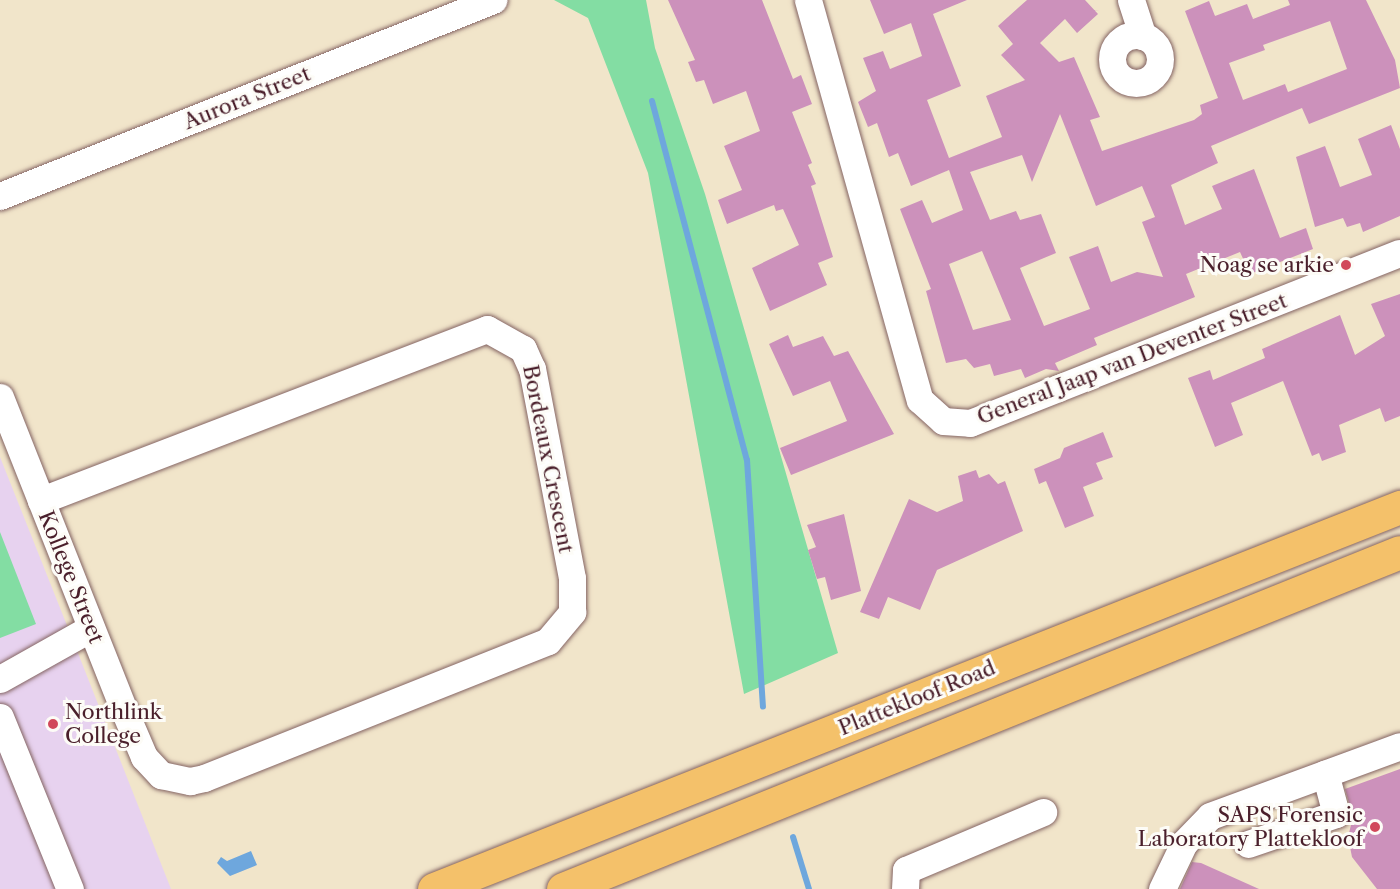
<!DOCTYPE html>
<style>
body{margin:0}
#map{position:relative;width:1400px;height:889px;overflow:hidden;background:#f1e5ca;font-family:"Libre Caslon Text",serif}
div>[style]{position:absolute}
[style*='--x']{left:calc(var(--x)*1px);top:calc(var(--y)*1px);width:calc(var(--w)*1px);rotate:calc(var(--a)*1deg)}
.built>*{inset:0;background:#e7d2ef}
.green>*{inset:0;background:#83dda3}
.water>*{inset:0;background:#6ea7dd}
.stream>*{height:6px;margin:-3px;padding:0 3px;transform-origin:3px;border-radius:3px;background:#6ea7dd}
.building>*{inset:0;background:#cc91bb}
.roads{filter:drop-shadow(0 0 2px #846463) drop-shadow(0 0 2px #846463)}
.minor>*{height:27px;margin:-13.5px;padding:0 13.5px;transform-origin:13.5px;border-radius:13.5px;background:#fff}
.minor>.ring{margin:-13.5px;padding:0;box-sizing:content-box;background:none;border:27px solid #fff;border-radius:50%}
.major>*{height:33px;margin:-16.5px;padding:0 16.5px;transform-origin:16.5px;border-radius:16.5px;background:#f4c16a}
.dots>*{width:16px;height:16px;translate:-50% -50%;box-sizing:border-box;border:3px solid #fdfcf7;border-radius:50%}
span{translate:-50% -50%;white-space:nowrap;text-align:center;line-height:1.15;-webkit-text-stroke:6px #fdfcf7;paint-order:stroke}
.street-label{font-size:21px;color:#4a1f2b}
.poi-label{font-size:21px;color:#4a1f2b}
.right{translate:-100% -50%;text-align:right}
.left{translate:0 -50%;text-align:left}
</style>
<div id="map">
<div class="built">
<div style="clip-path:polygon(0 457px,72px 638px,171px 889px,0 889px)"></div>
</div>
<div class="green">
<div style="clip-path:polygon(554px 0,646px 0,655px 48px,705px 194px,838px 653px,744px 694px,648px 173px,588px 18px)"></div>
<div style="clip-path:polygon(0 532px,36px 624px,0 638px)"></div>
</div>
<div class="water">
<div style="clip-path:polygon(251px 851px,257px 865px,230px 876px,217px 863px,221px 857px,227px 861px)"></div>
</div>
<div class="stream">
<div style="--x:652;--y:101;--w:371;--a:75.2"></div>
<div style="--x:747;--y:460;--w:247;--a:86.3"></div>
<div style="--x:793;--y:837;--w:54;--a:72.9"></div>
</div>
<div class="building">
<div style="clip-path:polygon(668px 0,762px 0,793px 79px,801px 75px,812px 104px,792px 112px,812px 163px,808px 165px,816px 184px,811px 186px,833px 257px,818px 263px,827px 285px,770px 311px,752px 268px,799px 245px,783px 209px,776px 211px,774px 205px,727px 224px,718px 200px,742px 190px,724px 146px,760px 131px,746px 91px,713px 104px,704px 80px,696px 82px,688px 62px,695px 60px)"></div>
<div style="clip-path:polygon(evenodd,870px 0,967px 0,933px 14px,961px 86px,927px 100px,949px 158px,1002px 137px,986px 96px,1025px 80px,1001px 55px,1013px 44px,998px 26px,1027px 0,1085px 0,1098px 14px,1077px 33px,1065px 19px,1040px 43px,1059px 62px,1074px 57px,1100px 117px,1090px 120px,1102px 151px,1194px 120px,1202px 114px,1200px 105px,1218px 98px,1185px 11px,1209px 1px,1215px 16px,1247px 4px,1253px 19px,1290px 5px,1288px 0,1366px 0,1395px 60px,1400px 88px,1309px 124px,1302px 108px,1211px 146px,1218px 163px,1171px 185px,1185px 225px,1222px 209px,1212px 186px,1254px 169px,1280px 238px,1306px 228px,1313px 249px,1250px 274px,1240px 252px,1186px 274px,1195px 297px,1094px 338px,1097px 345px,1055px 363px,1059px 371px,1046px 369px,1025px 378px,1021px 369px,994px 376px,990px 364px,974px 368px,966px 359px,946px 363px,926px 291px,931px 289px,900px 209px,922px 200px,932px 223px,963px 210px,949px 170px,911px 186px,898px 153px,889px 157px,877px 123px,868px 127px,858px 102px,876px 91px,863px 58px,883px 51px,890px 69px,922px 56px,911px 23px,884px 34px,870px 0,1330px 21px,1347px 69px,1288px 92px,1285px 84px,1243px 100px,1229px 63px,1265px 50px,1263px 45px,1330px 21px,870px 0,1060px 114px,1096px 206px,1142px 186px,1155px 217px,1142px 222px,1163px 277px,1137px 272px,1111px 282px,1098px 246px,1069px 257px,1090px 309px,1044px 326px,1020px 268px,1056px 253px,1041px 214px,1020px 220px,1016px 211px,990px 220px,970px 172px,1022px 155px,1032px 182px,1060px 114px,870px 0,982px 251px,1011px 320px,973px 330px,949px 264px,982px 251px)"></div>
<div style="clip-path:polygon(1391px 125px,1400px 149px,1400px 216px,1363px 232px,1360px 223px,1347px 227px,1343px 218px,1315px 227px,1296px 157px,1325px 146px,1340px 187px,1372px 175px,1358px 139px)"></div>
<div style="clip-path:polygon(1400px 294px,1400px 416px,1385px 422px,1380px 408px,1339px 425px,1346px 452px,1322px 461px,1319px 453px,1312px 456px,1283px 381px,1231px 403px,1243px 435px,1215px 447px,1188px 378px,1210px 370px,1213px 380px,1265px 358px,1262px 349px,1340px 315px,1355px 355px,1385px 336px,1371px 304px)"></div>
<div style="clip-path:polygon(788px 335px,793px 347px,823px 336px,834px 356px,848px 351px,894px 434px,791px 475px,780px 448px,847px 421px,830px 381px,793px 396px,769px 344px)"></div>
<div style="clip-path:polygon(1103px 432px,1113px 457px,1096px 463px,1103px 479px,1083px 487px,1094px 516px,1065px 528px,1046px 481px,1039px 484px,1034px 469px,1060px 458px,1064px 448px)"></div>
<div style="clip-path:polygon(976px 470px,979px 478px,989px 474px,998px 484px,1005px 481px,1023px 531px,937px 570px,920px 610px,888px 597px,879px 619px,860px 612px,909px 499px,937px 512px,963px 501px,958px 476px)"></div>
<div style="clip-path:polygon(844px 514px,861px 591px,831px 600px,825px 577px,817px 579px,808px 550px,816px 547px,807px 525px)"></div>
<div style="clip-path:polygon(1400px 769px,1400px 889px,1377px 889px,1352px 857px,1348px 837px,1353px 817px,1345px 789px)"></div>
<div style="clip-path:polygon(1192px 862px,1201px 863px,1259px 889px,1180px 889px)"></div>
</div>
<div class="roads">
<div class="minor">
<div style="--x:808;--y:0;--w:415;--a:74.4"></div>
<div style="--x:920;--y:400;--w:31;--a:42"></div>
<div style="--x:943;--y:421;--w:27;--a:4"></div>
<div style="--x:970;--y:423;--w:462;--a:-21.6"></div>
<div style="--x:1131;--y:0;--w:38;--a:72"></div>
<div class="ring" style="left:1112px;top:35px;width:21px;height:21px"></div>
<div style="--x:0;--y:196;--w:531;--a:-21.68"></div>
<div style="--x:0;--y:397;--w:337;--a:68.4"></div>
<div style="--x:124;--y:710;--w:51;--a:66.9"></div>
<div style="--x:144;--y:757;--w:25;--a:47"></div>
<div style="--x:161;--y:775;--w:30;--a:12"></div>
<div style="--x:190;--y:781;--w:14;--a:-12"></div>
<div style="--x:204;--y:778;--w:370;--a:-21.7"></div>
<div style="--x:548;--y:641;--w:38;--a:-50"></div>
<div style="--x:572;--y:612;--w:34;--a:-90"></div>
<div style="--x:572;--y:578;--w:213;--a:-100.8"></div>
<div style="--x:532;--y:369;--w:22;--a:-114"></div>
<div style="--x:523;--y:349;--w:41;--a:-150.9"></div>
<div style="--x:487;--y:329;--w:478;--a:159"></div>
<div style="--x:0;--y:679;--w:104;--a:-29.3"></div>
<div style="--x:0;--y:717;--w:186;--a:67.9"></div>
<div style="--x:1248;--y:844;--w:93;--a:-18.8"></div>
<div style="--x:1336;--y:814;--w:42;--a:-105"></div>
<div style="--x:905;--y:889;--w:19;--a:-87"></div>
<div style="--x:906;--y:870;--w:149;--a:-22.9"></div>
<div style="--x:1162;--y:889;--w:51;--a:-64.4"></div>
<div style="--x:1184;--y:843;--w:37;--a:-46"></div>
<div style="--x:1210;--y:816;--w:202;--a:-20.2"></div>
</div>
<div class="major">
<div style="--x:434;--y:889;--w:1039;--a:-21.58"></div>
<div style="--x:563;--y:889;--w:902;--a:-21.93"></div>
</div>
</div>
<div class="dots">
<div style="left:1346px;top:265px;background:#d1495b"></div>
<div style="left:53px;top:724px;background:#d1495b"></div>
<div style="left:1375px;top:827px;background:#d1495b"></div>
</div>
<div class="street-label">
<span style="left:247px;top:98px;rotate:-22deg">Aurora Street</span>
<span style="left:1132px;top:359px;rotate:-21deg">General Jaap van Deventer Street</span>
<span style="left:548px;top:459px;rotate:79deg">Bordeaux Crescent</span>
<span style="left:71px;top:577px;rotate:68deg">Kollege Street</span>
<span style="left:917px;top:698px;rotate:-22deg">Plattekloof Road</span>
</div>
<div class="poi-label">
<span class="right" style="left:1334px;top:265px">Noag se arkie</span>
<span class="left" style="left:65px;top:724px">Northlink<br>College</span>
<span class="right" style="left:1363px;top:827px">SAPS Forensic<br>Laboratory Plattekloof</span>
</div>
</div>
